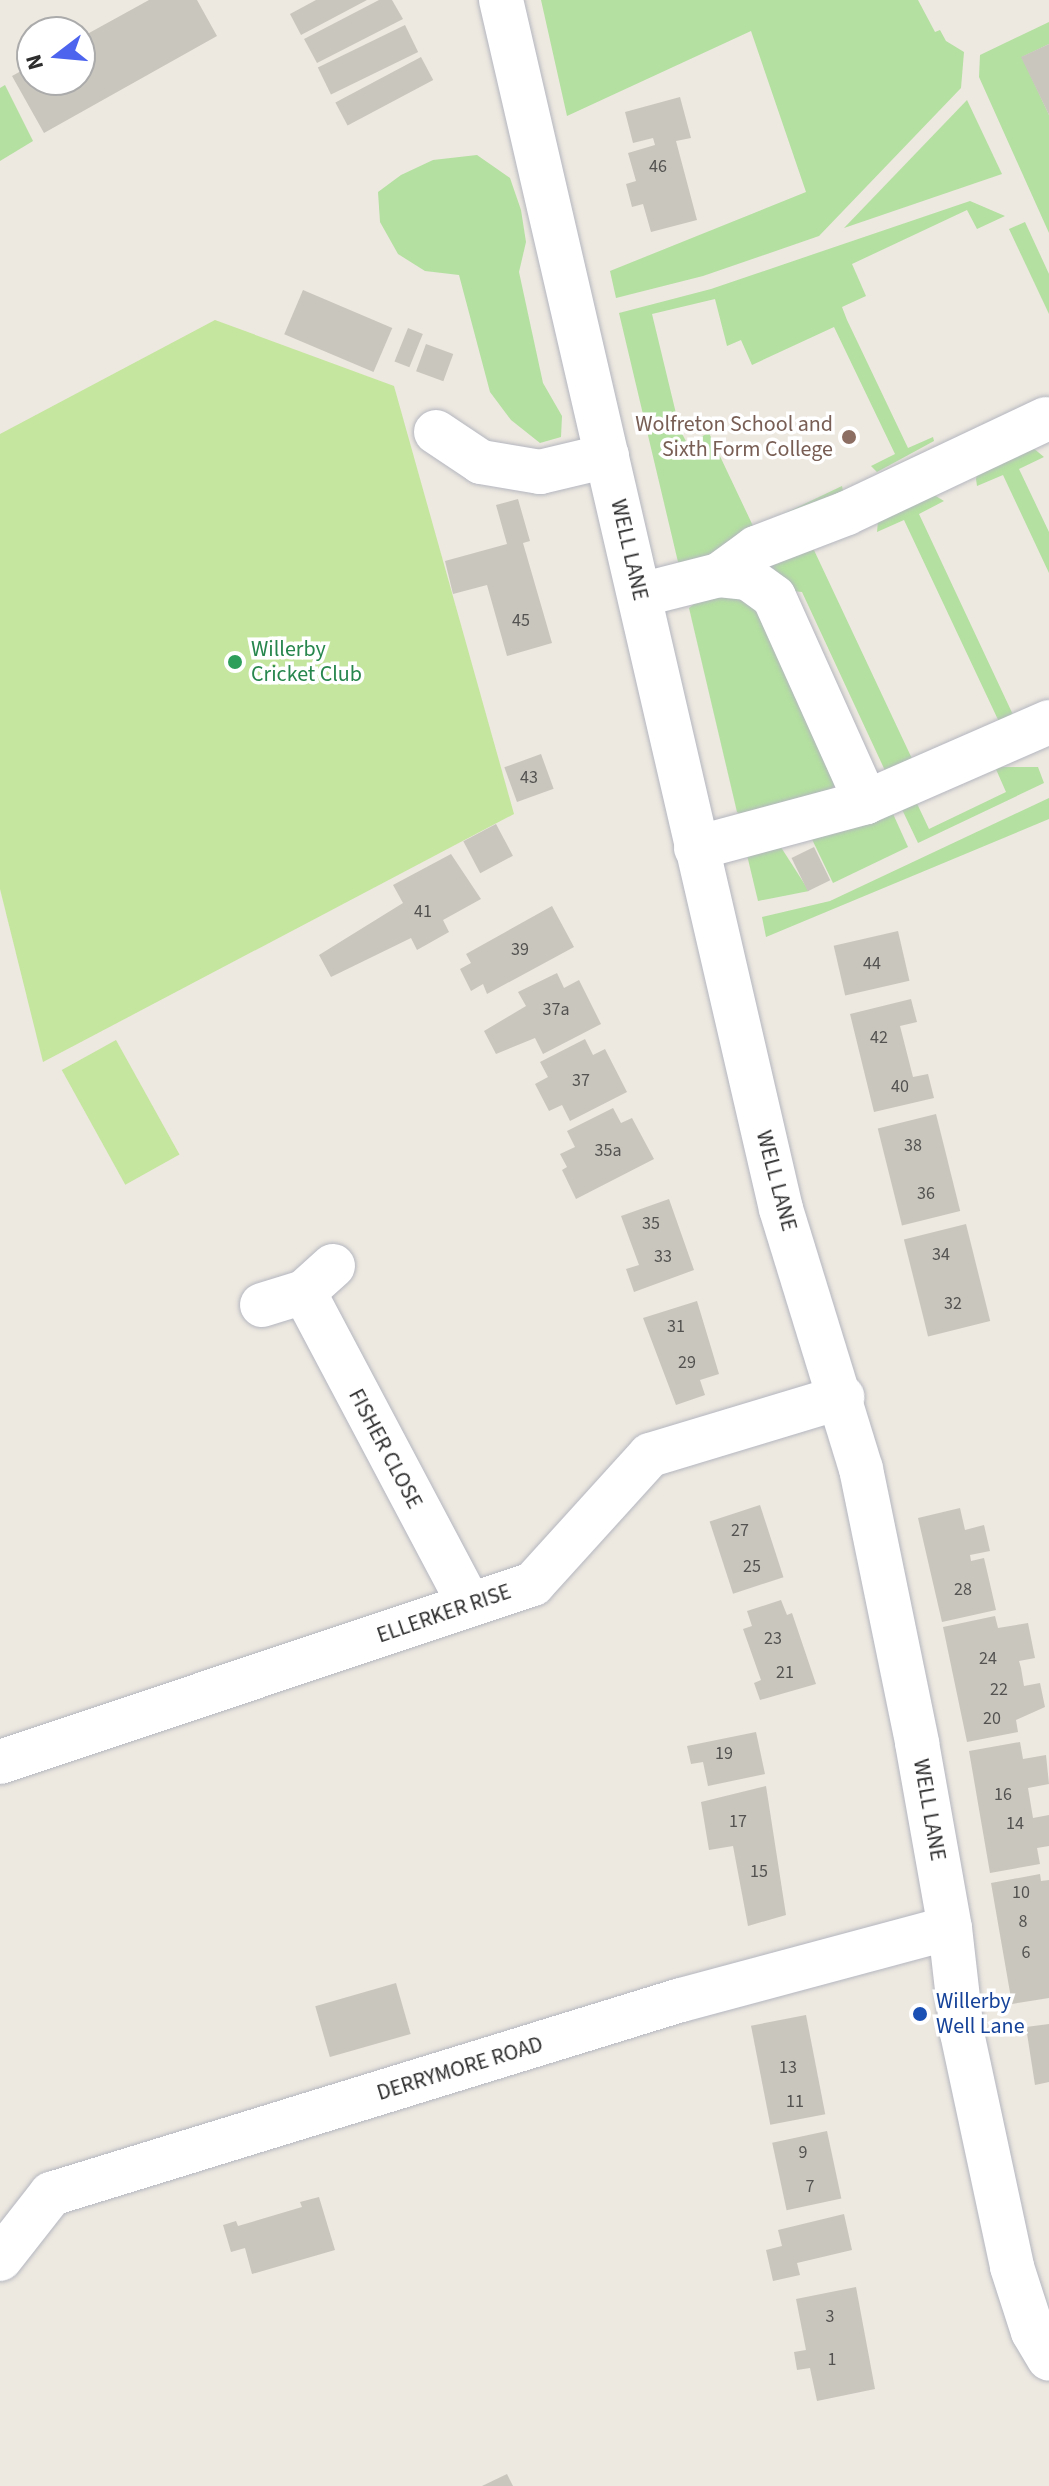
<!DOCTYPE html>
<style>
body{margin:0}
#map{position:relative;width:1049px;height:2486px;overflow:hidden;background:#ede8e0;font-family:"Source Sans 3",sans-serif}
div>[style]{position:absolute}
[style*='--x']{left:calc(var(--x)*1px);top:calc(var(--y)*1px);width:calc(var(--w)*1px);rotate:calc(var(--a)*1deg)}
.green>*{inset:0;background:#b4e0a1}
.pitch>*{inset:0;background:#c5e69e;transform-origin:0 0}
.building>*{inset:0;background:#c9c6be;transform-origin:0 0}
.roads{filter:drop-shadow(0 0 2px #b4b6bf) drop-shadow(0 0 2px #b4b6bf)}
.minor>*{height:44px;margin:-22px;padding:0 22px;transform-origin:22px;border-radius:22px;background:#fff}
.dots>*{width:22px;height:22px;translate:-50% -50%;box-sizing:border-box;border:4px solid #fff;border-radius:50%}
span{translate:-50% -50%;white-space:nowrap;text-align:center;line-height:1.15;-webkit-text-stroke:7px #fff;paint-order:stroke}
.number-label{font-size:18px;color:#545351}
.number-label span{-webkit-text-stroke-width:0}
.education-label{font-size:22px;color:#785e54}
.right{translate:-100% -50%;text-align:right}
.street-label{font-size:22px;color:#2d2d2d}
.leisure-label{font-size:22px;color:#27864d}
.left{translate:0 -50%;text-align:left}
.transit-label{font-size:22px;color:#164399}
.north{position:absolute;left:16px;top:16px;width:80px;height:80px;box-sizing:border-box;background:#fff;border:2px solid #ababab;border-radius:50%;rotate:254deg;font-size:22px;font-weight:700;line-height:32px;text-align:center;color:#2d2d2d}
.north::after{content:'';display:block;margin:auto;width:28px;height:36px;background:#4c64ee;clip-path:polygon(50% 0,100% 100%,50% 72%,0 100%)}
</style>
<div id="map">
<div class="green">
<div style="clip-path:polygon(541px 0,918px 0,935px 32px,940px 30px,946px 41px,964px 52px,961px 88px,819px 236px,703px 276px,616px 298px,610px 271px,806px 192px,751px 31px,567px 116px)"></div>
<div style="clip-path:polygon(1049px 22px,1049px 44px,1022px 57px,1049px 115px,1049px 233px,979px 77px,980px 55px)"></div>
<div style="clip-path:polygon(5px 85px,33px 141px,0 161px,0 88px)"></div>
<div style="clip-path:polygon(967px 100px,1002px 174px,844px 228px)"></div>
<div style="clip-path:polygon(477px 155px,510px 178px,521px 210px,526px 242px,519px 272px,543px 383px,562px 416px,561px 437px,540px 443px,511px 420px,490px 392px,459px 275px,425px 271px,398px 254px,380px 222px,378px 192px,401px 175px,433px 160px)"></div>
<div style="clip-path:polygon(970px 201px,1005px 216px,977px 229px,967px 210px,852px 264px,866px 296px,842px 307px,847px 320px,908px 448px,933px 437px,934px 441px,877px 472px,871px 466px,895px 454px,834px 327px,752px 365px,741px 340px,727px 346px,715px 299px,652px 314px,680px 430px,687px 443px,709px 433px,754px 528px,842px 486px,843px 491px,688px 565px,678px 562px,619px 313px,711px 289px)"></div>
<div style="clip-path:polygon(1025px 222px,1049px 274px,1049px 314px,1009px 229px)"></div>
<div style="clip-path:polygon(1032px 447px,1044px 457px,1019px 469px,1049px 532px,1049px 573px,1003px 475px,977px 486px,976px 479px,977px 473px)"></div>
<div style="clip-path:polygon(934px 495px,944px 501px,919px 514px,1015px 719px,1001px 726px,904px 520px,877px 532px,878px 521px)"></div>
<div style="clip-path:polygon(813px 548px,915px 765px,888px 777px,802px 592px,792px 591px,763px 566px)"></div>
<div style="clip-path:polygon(749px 593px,836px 783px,826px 797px,744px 817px,737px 812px,689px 608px,698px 600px)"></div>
<div style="clip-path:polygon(995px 767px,1038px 767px,1044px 783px,918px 843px,898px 801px,913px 795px,929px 829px,1006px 792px)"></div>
<div style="clip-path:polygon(1049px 798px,1049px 819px,766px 937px,762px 917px,830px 901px)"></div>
<div style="clip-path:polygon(889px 805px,908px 847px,833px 883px,809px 833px)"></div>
<div style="clip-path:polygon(777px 841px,809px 891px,758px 901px,747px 855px)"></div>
</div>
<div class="pitch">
<div style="clip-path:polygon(215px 320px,394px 386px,514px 814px,43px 1062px,0 889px,0 434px)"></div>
<div style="left:116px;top:1040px;width:131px;height:62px;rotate:61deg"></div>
</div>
<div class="building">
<div style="clip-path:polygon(149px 0,197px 0,217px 36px,44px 133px,12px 76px,32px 65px,32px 80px,80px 80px,80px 38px)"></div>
<div style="clip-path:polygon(316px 0,367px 0,301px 35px,290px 14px)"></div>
<div style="clip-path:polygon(379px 0,392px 0,403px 19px,317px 63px,304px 39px)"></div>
<div style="left:405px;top:25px;width:30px;height:97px;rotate:64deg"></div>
<div style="clip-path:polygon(1049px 44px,1049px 115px,1021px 57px)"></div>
<div style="left:421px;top:57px;width:26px;height:97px;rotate:62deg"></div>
<div style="clip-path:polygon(680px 97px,691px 138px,676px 141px,697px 220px,651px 232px,643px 204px,632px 207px,626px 184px,636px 181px,628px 153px,655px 145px,653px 138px,633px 143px,625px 112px)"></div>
<div style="left:303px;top:290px;width:97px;height:48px;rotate:23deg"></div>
<div style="left:408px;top:328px;width:16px;height:36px;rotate:22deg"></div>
<div style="left:426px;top:344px;width:29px;height:29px;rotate:20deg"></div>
<div style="clip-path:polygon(518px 499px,530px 541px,523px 543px,552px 643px,507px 656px,487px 585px,453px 594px,445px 561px,507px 544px,496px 505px)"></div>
<div style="left:541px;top:754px;width:37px;height:39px;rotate:70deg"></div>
<div style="left:496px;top:824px;width:36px;height:37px;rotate:62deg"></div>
<div style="left:814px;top:847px;width:37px;height:25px;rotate:64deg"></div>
<div style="clip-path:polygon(451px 854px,481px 899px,443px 920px,449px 932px,417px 950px,411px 938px,331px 977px,319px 955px,403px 903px,393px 885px)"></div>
<div style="clip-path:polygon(552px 906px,574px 947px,487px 994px,483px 984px,471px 991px,460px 969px,471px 963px,466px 954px)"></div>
<div style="left:898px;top:931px;width:51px;height:66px;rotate:77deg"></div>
<div style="clip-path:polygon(557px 973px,564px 988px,579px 980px,601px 1024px,543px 1054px,535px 1038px,496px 1054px,484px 1031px,526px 1006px,518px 992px)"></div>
<div style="clip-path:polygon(911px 999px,917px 1022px,900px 1026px,913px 1077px,928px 1074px,934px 1098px,874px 1112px,850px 1014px)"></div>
<div style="clip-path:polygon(585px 1039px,593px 1055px,605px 1049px,627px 1092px,570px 1121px,562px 1105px,549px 1111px,535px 1084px,548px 1077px,540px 1062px)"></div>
<div style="clip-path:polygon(613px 1108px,621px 1123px,632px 1118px,654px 1159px,576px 1199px,562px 1170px,567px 1167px,560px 1154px,575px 1147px,567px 1131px)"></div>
<div style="left:936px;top:1114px;width:100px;height:60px;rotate:76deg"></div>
<div style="clip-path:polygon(669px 1199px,694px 1270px,634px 1292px,626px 1269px,639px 1265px,621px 1216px)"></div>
<div style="left:966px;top:1224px;width:100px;height:64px;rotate:76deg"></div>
<div style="clip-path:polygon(697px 1301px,719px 1374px,700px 1380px,705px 1395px,676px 1405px,643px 1318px)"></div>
<div style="left:760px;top:1505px;width:76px;height:53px;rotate:72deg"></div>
<div style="clip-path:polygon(960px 1508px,965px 1530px,984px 1525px,990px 1551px,970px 1555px,971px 1561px,984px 1558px,996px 1610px,942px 1622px,918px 1518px)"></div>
<div style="clip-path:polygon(781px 1600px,787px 1615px,792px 1613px,816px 1684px,760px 1700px,754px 1683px,761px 1680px,743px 1629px,752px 1626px,747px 1611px)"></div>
<div style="clip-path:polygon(995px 1616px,998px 1628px,1028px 1623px,1035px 1658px,1019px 1661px,1021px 1668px,1024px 1686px,1040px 1683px,1045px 1707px,1016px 1720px,1018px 1732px,967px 1742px,943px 1627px)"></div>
<div style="clip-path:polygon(756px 1732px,765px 1774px,708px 1786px,703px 1762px,691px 1764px,687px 1746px)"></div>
<div style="clip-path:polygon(1020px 1742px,1023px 1759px,1046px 1755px,1049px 1784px,1028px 1788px,1033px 1818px,1049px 1815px,1049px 1846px,1037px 1848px,1040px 1864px,990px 1873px,969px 1751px)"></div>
<div style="clip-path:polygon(766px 1786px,786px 1915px,748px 1926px,733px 1846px,709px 1850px,701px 1802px)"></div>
<div style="clip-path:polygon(1040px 1874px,1041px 1881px,1049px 1880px,1049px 1998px,1012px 2004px,991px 1883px)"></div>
<div style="left:396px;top:1983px;width:53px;height:84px;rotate:74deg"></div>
<div style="left:806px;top:2015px;width:101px;height:56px;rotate:79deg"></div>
<div style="clip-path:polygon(1049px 2024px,1049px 2082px,1035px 2085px,1026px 2027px)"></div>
<div style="left:827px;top:2131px;width:69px;height:56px;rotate:78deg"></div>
<div style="clip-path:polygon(319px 2197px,335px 2250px,252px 2274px,245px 2248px,231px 2252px,223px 2225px,236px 2221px,238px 2226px,302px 2207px,300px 2202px)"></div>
<div style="clip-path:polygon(844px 2214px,852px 2250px,797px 2263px,800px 2275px,773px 2281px,766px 2250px,782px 2246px,778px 2230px)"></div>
<div style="clip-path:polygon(856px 2287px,875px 2389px,817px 2401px,810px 2368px,797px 2370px,794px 2352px,806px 2350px,796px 2299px)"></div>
<div style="clip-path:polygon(507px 2474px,513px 2486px,482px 2486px)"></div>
</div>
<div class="roads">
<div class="minor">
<div style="--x:501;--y:0;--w:1241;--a:76.96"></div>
<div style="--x:781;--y:1209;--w:272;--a:72.9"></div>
<div style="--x:861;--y:1469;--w:280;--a:78.4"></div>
<div style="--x:917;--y:1743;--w:188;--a:79.9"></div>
<div style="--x:950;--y:1928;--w:106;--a:83.5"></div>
<div style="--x:962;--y:2033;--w:239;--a:77.9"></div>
<div style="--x:1012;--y:2267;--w:68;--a:72.1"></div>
<div style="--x:1033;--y:2332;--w:31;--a:59"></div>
<div style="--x:436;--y:432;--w:54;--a:33.7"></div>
<div style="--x:481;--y:462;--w:60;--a:9.6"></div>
<div style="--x:540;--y:472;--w:69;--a:-13.4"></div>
<div style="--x:719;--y:575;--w:46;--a:-36.1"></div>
<div style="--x:756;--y:548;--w:97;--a:-21"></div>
<div style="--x:847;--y:513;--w:220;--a:-25.3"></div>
<div style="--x:640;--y:595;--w:81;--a:-14.2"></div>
<div style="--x:719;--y:575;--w:29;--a:6"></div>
<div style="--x:748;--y:578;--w:32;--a:36"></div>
<div style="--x:774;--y:597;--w:225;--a:65.8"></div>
<div style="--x:696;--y:848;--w:176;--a:-15.1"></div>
<div style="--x:866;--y:802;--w:200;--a:-23.6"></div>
<div style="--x:304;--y:1292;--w:353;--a:62.1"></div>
<div style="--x:262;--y:1305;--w:44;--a:-17.2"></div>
<div style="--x:304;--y:1292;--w:39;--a:-42"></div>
<div style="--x:0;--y:1762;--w:562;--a:-18.47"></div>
<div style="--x:533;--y:1584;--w:174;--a:-47.8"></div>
<div style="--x:650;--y:1455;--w:201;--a:-16.8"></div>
<div style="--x:0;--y:2259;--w:83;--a:-51.9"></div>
<div style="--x:51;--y:2194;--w:659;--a:-17.12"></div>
<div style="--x:681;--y:2000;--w:278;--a:-15"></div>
</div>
</div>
<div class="dots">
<div style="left:849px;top:437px;background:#8d6e63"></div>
<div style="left:235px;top:662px;background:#2e9e5b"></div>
<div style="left:920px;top:2014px;background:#1a4fb4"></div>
</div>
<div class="number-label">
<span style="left:658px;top:167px">46</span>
<span style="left:521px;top:621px">45</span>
<span style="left:529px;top:778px">43</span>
<span style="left:423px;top:912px">41</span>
<span style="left:520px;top:950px">39</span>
<span style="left:872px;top:964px">44</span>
<span style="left:556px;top:1010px">37a</span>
<span style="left:879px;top:1038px">42</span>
<span style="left:581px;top:1081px">37</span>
<span style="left:900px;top:1087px">40</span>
<span style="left:913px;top:1146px">38</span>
<span style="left:608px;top:1151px">35a</span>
<span style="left:926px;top:1194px">36</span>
<span style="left:651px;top:1224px">35</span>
<span style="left:941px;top:1255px">34</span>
<span style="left:663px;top:1257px">33</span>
<span style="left:953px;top:1304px">32</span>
<span style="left:676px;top:1327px">31</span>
<span style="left:687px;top:1363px">29</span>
<span style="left:740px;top:1531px">27</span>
<span style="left:752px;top:1567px">25</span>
<span style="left:963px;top:1590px">28</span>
<span style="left:773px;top:1639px">23</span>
<span style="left:988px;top:1659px">24</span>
<span style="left:785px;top:1673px">21</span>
<span style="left:999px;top:1690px">22</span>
<span style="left:992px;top:1719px">20</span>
<span style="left:724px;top:1754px">19</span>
<span style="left:1003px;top:1795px">16</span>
<span style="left:738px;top:1822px">17</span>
<span style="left:1015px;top:1824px">14</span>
<span style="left:759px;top:1872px">15</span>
<span style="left:1021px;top:1893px">10</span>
<span style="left:1023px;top:1922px">8</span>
<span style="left:1026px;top:1953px">6</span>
<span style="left:788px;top:2068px">13</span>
<span style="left:795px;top:2102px">11</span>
<span style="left:803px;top:2153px">9</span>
<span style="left:810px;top:2187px">7</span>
<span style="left:830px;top:2317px">3</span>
<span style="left:832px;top:2360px">1</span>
</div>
<div class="education-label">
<span class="right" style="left:833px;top:437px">Wolfreton School and<br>Sixth Form College</span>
</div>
<div class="street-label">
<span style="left:629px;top:550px;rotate:77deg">WELL LANE</span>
<span style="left:776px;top:1181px;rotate:75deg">WELL LANE</span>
<span style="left:385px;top:1449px;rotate:62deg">FISHER CLOSE</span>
<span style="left:444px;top:1614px;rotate:-19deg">ELLERKER RISE</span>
<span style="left:929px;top:1810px;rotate:80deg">WELL LANE</span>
<span style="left:460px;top:2069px;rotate:-17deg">DERRYMORE ROAD</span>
</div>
<div class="leisure-label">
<span class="left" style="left:251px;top:662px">Willerby<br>Cricket Club</span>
</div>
<div class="transit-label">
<span class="left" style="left:936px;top:2014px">Willerby<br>Well Lane</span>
</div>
<div class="north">N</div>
</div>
